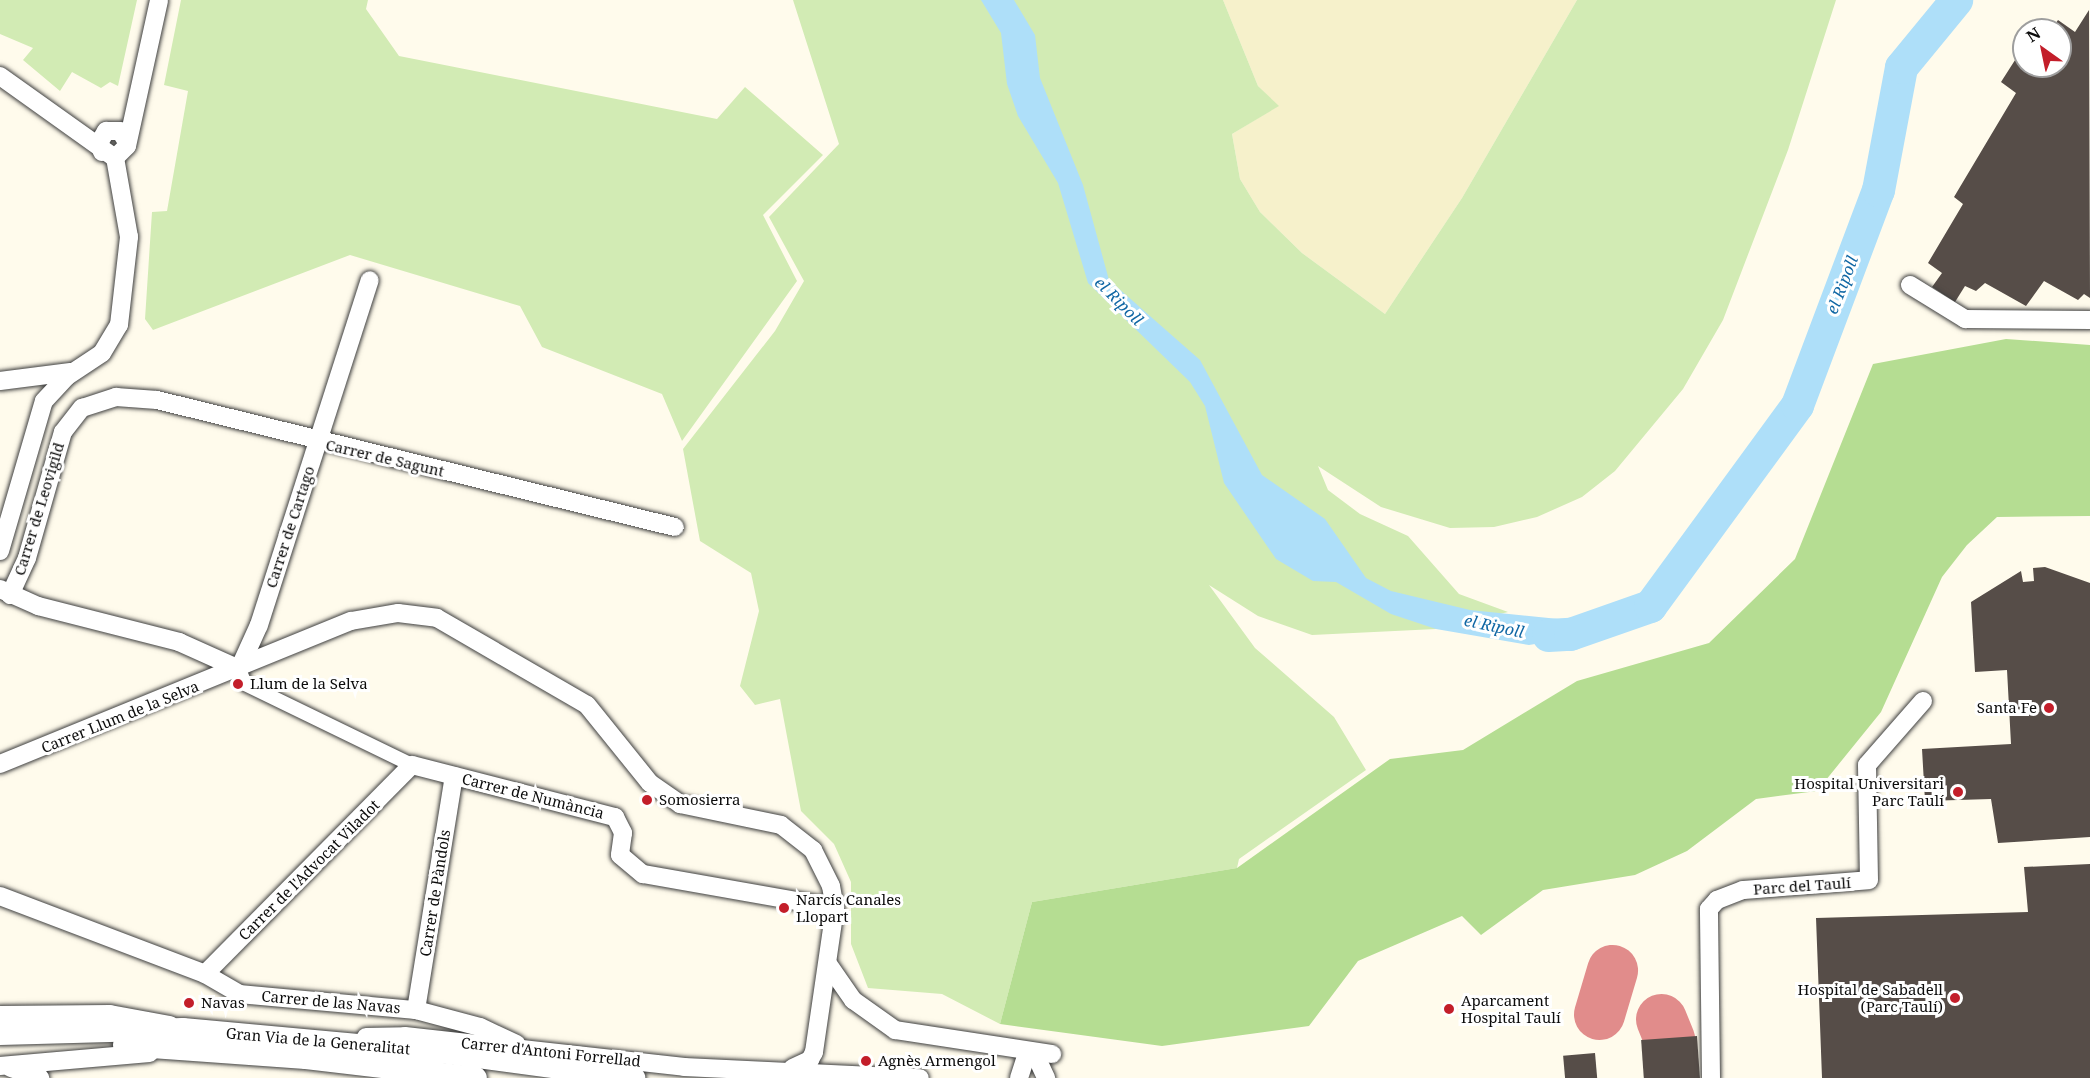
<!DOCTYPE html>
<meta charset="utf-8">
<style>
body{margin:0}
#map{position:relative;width:2090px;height:1078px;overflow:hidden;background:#fffbec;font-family:"Noto Serif",serif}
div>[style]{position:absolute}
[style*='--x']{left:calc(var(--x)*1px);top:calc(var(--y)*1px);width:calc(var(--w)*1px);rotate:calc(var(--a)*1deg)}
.farmland>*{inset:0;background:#f6f1cb}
.green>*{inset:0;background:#d2ebb4}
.forest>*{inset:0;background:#b5dd92}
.water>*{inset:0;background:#aedff9}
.river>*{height:33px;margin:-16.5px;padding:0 16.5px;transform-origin:16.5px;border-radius:16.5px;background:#aedff9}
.taxiway>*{height:51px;margin:-25.5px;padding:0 25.5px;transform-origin:25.5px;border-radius:25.5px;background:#e18c8b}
.building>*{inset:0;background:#564d48;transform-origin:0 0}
.roads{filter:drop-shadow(0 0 2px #3f3f3f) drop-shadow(0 0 2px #3f3f3f)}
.pedestrian>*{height:14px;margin:-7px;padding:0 7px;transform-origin:7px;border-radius:7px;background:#fff}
.minor>*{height:18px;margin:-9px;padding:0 9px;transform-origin:9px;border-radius:9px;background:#fff}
.tertiary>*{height:22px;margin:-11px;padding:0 11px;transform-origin:11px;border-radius:11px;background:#fff}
.dots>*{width:16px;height:16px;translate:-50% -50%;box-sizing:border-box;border:3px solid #fff;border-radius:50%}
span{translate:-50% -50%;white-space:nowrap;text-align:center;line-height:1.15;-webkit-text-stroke:6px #fff;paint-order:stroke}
.street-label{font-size:15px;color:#0c0c0c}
.poi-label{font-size:15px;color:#0c0c0c}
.left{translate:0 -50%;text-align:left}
.right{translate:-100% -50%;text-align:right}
.water-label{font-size:16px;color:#1067a4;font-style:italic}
.north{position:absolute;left:2012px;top:18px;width:60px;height:60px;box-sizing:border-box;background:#fff;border:2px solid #9e9e9e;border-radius:50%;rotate:327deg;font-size:16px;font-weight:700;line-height:24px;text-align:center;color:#0c0c0c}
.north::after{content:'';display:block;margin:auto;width:21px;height:27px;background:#c31e2a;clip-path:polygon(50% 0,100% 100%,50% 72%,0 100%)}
</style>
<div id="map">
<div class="farmland">
<div style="clip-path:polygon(1223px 0,1577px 0,1462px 198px,1385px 314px,1302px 253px,1260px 212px,1240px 179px,1232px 134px,1278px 106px,1258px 86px)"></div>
</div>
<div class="green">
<div style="clip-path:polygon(0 0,137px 0,118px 86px,110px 82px,101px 88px,72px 72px,60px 91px,23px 60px,33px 48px,0 34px)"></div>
<div style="clip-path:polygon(181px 0,368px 0,366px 9px,399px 56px,717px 119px,745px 87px,823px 155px,763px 215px,797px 281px,682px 441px,662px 394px,542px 347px,520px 306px,350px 255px,153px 330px,145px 319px,152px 212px,167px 211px,188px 91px,164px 85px)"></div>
<div style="clip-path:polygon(793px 0,1223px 0,1258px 86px,1279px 106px,1232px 134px,1240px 179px,1260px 212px,1302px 253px,1385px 314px,1462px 198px,1577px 0,1836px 0,1788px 150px,1723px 320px,1683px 389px,1615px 471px,1582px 497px,1537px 517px,1494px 527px,1450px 528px,1381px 507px,1318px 466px,1328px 490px,1360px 514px,1408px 536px,1459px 594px,1508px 612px,1436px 629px,1312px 635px,1258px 616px,1209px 585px,1255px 648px,1334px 717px,1366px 770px,1239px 859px,1237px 868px,1032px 902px,1000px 1024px,942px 994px,868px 988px,851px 944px,851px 882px,834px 844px,801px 811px,780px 699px,755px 705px,740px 686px,759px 611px,751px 573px,700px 541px,683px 449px,775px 331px,804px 281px,769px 217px,839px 144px)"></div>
</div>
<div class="forest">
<div style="clip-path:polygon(2006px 339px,2090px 345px,2090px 516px,1997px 517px,1967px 545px,1942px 577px,1881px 712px,1817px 791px,1756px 799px,1687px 851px,1635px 875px,1543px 890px,1481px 935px,1462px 916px,1358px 961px,1309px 1026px,1162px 1046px,1000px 1024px,1032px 902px,1237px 868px,1390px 759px,1463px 750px,1577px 681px,1709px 643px,1795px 559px,1873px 364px)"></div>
</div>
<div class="water">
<div style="clip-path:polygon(981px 0,1014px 0,1035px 35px,1040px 78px,1083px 185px,1109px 280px,1200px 360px,1262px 475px,1325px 519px,1366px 578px,1391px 591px,1470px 610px,1598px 623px,1565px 639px,1529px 645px,1436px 629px,1391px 614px,1336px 582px,1313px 581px,1276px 559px,1224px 483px,1205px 406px,1190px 382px,1088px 283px,1058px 183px,1018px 116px,1007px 84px,1001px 33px)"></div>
</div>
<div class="river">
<div style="--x:1548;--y:635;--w:22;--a:-3"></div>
<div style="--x:1570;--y:634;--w:85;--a:-19.3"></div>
<div style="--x:1650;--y:606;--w:249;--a:-53.8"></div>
<div style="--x:1797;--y:405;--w:230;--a:-69.4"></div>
<div style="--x:1878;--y:190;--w:125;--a:-79.4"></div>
<div style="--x:1901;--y:67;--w:87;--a:-50.6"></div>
</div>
<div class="taxiway">
<div style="--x:1599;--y:1014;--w:46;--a:-73.5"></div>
<div style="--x:1661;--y:1019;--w:22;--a:68"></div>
</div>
<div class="building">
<div style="clip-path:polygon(2089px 10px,2090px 298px,2084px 294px,2078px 300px,2044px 281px,2026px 306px,1985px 283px,1976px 291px,1965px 286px,1955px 302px,1932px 287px,1942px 273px,1928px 263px,1963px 204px,1954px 197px,2016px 93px,2001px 82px,2024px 46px,2024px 66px,2060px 66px,2060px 30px,2051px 30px,2058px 20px,2075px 32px)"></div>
<div style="clip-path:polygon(2045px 567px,2090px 583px,2090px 837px,1998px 843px,1991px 799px,1925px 801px,1922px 749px,2011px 744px,2007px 670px,1975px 672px,1971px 602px,2021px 571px,2023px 582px,2034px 581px,2033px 568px)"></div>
<div style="clip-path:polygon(2090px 864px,2090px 1078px,1822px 1078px,1816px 918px,2028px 912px,2024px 867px)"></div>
<div style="left:1697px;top:1036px;width:42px;height:56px;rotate:86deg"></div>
<div style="left:1595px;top:1053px;width:25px;height:32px;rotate:85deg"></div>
</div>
<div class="roads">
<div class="pedestrian">
<div style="--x:239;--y:669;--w:16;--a:68"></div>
<div style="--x:245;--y:684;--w:186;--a:25.9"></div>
</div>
<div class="minor">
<div style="--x:0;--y:76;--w:141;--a:35.5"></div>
<div style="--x:115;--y:158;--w:17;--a:-45"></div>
<div style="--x:127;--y:146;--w:149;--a:-77.6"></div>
<div style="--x:102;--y:152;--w:9;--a:-108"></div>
<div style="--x:99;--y:143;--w:14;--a:-60"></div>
<div style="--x:106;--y:131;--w:14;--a:0"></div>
<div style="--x:120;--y:131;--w:13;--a:58"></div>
<div style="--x:1910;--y:285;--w:65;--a:31.7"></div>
<div style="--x:1965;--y:319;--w:125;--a:0.5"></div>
<div style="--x:0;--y:381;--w:71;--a:-7.3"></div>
<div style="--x:0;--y:551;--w:156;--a:-73.7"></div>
<div style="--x:44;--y:401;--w:33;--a:-47"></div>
<div style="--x:66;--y:377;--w:43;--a:-33.7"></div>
<div style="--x:102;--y:353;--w:33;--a:-59"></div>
<div style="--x:119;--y:325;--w:89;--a:-83.5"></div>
<div style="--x:129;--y:237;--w:80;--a:-100"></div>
<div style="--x:0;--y:589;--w:42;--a:24.1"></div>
<div style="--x:38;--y:606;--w:146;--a:14.3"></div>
<div style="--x:179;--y:642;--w:66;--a:24.2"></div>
<div style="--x:10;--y:595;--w:41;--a:-65.3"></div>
<div style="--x:27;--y:558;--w:131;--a:-74.1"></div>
<div style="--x:63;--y:432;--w:31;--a:-52"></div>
<div style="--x:82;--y:408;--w:36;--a:-18"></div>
<div style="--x:116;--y:397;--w:41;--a:4.2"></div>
<div style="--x:157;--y:400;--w:533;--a:13.78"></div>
<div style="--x:239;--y:669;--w:48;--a:-65.6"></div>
<div style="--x:259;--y:625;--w:362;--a:-72.2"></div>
<div style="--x:0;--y:764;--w:379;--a:-22.2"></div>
<div style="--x:351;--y:621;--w:48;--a:-9.7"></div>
<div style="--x:398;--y:613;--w:39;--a:7"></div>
<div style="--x:437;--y:618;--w:173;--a:30.1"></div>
<div style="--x:587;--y:705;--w:100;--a:51.1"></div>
<div style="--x:650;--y:783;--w:37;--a:35"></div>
<div style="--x:680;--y:804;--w:103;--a:11.7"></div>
<div style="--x:781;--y:825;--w:41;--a:38"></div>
<div style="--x:813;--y:850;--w:40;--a:63.4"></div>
<div style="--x:831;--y:886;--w:22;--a:80"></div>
<div style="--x:835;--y:908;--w:146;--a:98.3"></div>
<div style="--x:814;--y:1052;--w:9;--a:117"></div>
<div style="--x:810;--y:1060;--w:19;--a:155"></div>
<div style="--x:0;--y:896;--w:219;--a:20.8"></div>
<div style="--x:205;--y:974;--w:39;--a:30"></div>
<div style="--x:239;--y:994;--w:178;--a:5.2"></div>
<div style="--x:416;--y:1010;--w:66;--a:14.9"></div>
<div style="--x:480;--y:1027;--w:40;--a:25"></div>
<div style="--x:828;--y:964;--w:44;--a:55.2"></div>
<div style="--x:853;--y:1000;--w:52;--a:35.5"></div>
<div style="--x:895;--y:1030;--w:159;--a:8.7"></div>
<div style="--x:205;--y:974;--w:294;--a:-45.3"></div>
<div style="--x:412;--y:765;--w:210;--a:14.4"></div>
<div style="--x:615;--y:817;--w:18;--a:63"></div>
<div style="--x:623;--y:833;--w:22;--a:98"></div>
<div style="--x:620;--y:855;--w:30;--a:40"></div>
<div style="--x:643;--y:874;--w:195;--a:10"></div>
<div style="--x:416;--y:1010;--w:237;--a:-80.8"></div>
<div style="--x:0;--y:1015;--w:110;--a:-0.5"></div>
<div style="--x:110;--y:1014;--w:61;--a:10.4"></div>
<div style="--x:366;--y:1037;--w:39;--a:-1"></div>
<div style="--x:405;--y:1036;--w:281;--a:6.3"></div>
<div style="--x:684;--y:1067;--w:236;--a:2.7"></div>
<div style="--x:0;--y:1066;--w:150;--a:-5"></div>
<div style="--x:11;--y:1068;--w:31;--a:19"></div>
<div style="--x:1019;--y:1078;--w:23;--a:-72"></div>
<div style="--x:1026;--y:1056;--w:9;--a:-27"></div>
<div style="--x:1034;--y:1052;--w:29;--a:65"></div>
<div style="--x:1711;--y:1078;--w:169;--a:-90.7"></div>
<div style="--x:1709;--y:909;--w:12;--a:-48"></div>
<div style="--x:1717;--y:900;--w:28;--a:-21"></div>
<div style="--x:1743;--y:890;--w:126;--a:-4.5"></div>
<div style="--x:1869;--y:880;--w:115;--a:-91"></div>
<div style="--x:1867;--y:765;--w:85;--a:-48.8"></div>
</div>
<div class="tertiary">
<div style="--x:0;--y:1034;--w:183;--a:-1.6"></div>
<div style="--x:183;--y:1029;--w:274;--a:5.2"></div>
<div style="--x:456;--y:1054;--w:180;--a:7.7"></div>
<div style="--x:124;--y:1045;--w:182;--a:4.1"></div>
<div style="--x:306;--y:1058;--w:171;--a:6.7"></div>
</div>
</div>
<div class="dots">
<div style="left:238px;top:684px;background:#c31e2a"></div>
<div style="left:2049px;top:708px;background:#c31e2a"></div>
<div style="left:1958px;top:792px;background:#c31e2a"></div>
<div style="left:647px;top:800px;background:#c31e2a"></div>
<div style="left:784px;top:908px;background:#c31e2a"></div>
<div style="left:1955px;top:998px;background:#c31e2a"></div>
<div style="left:189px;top:1003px;background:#c31e2a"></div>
<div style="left:1449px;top:1009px;background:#c31e2a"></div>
<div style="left:866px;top:1061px;background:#c31e2a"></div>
</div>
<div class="street-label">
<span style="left:385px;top:458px;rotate:13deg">Carrer de Sagunt</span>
<span style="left:39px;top:509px;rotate:-73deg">Carrer de Leovigild</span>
<span style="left:290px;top:527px;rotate:-72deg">Carrer de Cartago</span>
<span style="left:120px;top:717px;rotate:-22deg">Carrer Llum de la Selva</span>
<span style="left:533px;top:796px;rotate:14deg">Carrer de Numància</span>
<span style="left:309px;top:870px;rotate:-45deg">Carrer de l'Advocat Viladot</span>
<span style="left:1802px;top:886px;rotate:-4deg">Parc del Taulí</span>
<span style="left:435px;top:893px;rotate:-81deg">Carrer de Pàndols</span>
<span style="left:331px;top:1002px;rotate:5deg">Carrer de las Navas</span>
<span style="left:318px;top:1041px;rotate:5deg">Gran Via de la Generalitat</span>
<span style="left:551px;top:1052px;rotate:6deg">Carrer d'Antoni Forrellad</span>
</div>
<div class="poi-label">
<span class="left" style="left:250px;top:684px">Llum de la Selva</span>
<span class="right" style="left:2037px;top:708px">Santa Fe</span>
<span class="right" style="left:1944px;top:792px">Hospital Universitari<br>Parc Taulí</span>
<span class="left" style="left:659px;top:800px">Somosierra</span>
<span class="left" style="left:796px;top:908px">Narcís Canales<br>Llopart</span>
<span class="right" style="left:1943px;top:998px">Hospital de Sabadell<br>(Parc Taulí)</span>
<span class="left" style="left:1461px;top:1009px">Aparcament<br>Hospital Taulí</span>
<span class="left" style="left:201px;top:1003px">Navas</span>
<span class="left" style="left:878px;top:1061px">Agnès Armengol</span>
</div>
<div class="water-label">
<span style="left:1842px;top:285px;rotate:-69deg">el Ripoll</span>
<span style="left:1119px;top:301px;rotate:45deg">el Ripoll</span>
<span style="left:1494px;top:626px;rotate:12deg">el Ripoll</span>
</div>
<div class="north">N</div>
</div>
